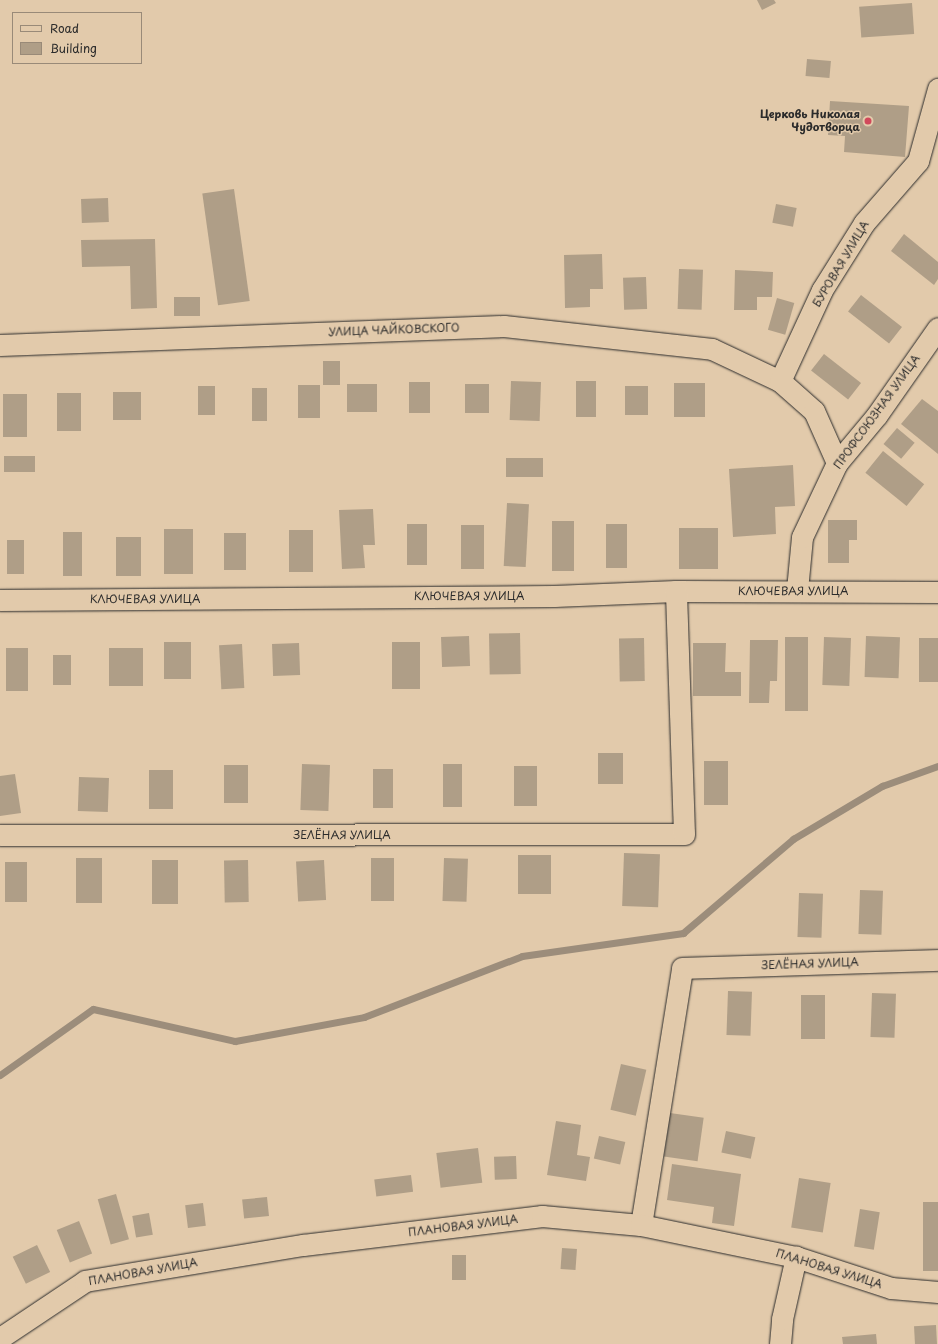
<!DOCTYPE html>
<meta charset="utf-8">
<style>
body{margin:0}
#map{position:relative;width:938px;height:1344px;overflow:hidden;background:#e2caab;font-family:"Playpen Sans",sans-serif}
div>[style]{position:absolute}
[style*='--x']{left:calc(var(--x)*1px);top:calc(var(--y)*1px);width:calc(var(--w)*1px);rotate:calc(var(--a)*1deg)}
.stream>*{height:7px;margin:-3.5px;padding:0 3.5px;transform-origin:3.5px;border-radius:3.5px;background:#9c8d7b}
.building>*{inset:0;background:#af9e87;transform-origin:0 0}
.roads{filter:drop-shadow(0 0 1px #2b2b2b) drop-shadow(0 0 1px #2b2b2b)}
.minor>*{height:21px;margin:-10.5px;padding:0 10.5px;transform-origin:10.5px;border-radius:10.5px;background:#e2caab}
.dots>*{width:11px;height:11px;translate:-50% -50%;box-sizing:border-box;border:2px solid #e2caab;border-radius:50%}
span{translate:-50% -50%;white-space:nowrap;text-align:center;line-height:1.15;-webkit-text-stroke:3px #e2caab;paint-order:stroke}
.poi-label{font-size:11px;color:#2b2b2b;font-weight:700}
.right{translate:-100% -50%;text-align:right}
.street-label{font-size:11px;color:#2b2b2b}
.legend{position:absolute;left:12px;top:12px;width:130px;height:52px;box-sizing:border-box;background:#e2caab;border:1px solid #998a78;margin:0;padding:5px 7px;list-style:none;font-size:12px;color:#2b2b2b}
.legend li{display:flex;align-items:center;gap:8px;height:20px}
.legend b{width:20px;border:1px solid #998a78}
</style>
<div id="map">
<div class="stream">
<div style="--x:0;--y:1075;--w:114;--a:-35.4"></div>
<div style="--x:93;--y:1009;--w:146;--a:12.7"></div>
<div style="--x:235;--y:1041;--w:131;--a:-10.5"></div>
<div style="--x:364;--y:1017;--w:169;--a:-21.1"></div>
<div style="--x:522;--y:956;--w:163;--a:-8.1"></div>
<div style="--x:683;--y:933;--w:145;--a:-40.5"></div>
<div style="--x:793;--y:839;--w:104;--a:-30.8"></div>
<div style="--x:882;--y:786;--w:59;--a:-19.7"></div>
</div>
<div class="building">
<div style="clip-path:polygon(757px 0,774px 0,776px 3px,762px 10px)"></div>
<div style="left:912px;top:3px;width:31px;height:53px;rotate:86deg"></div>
<div style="left:807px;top:59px;width:24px;height:17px;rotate:5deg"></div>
<div style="clip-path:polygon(830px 101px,909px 106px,905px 157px,844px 152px,845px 136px,828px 135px)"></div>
<div style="left:234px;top:189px;width:113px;height:32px;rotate:82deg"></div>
<div style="left:108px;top:198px;width:24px;height:27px;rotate:88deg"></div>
<div style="left:776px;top:204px;width:21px;height:19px;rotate:11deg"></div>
<div style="clip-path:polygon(904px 234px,938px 262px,938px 279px,934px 285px,891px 251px)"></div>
<div style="clip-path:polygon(155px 239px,157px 308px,131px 309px,130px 266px,82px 267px,81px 240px)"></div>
<div style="clip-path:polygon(602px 254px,603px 289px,590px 289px,590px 307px,565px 308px,564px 255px)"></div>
<div style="left:679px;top:269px;width:24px;height:40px;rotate:2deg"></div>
<div style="clip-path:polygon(735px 270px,773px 272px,772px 297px,757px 297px,757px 310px,734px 310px)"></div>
<div style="left:646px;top:277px;width:32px;height:23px;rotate:88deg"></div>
<div style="left:861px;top:295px;width:52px;height:21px;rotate:38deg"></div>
<div style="left:200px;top:297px;width:19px;height:26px;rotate:90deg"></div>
<div style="left:777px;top:298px;width:18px;height:33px;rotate:16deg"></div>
<div style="left:824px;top:354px;width:47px;height:21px;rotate:38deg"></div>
<div style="left:323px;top:361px;width:17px;height:24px"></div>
<div style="left:511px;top:381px;width:30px;height:39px;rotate:2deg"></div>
<div style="left:576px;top:381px;width:20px;height:36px"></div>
<div style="left:409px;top:382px;width:21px;height:31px"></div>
<div style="left:705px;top:383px;width:34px;height:31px;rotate:90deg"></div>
<div style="left:347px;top:384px;width:30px;height:28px"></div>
<div style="left:465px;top:384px;width:24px;height:29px"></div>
<div style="left:298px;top:385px;width:22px;height:33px"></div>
<div style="left:198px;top:386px;width:17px;height:29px"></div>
<div style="left:625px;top:386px;width:23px;height:29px"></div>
<div style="left:252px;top:388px;width:15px;height:33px"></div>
<div style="left:113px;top:392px;width:28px;height:28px"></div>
<div style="left:57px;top:393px;width:24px;height:38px"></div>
<div style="left:3px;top:394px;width:24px;height:43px"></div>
<div style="clip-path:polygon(922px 399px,938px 411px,938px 454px,901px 424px)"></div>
<div style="left:897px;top:428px;width:23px;height:21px;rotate:40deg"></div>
<div style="left:883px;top:451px;width:53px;height:28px;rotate:39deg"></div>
<div style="left:4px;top:456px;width:31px;height:16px"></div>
<div style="left:506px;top:458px;width:37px;height:19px"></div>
<div style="clip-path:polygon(793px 465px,795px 506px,775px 507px,776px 534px,733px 537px,729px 469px)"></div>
<div style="left:507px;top:503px;width:22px;height:63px;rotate:3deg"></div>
<div style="clip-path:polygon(373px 509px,375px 545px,363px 545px,365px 568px,342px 569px,339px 510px)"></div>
<div style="clip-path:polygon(828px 520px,857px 520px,857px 540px,849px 540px,849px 563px,828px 563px)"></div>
<div style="left:552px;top:521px;width:22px;height:50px"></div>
<div style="left:407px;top:524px;width:20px;height:41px"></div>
<div style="left:606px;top:524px;width:21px;height:44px"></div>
<div style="left:461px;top:525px;width:23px;height:44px"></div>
<div style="left:679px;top:528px;width:39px;height:41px"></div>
<div style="left:164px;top:529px;width:29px;height:45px"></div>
<div style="left:289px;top:530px;width:24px;height:42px"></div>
<div style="left:63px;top:532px;width:19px;height:44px"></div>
<div style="left:224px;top:533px;width:22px;height:37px"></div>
<div style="left:116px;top:537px;width:25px;height:39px"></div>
<div style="left:7px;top:540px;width:17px;height:34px"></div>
<div style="left:520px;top:633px;width:41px;height:31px;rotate:89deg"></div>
<div style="left:469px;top:636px;width:30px;height:28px;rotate:88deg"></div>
<div style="left:866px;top:636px;width:34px;height:41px;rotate:2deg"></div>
<div style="left:785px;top:637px;width:23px;height:74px"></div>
<div style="left:824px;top:637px;width:27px;height:48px;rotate:2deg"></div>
<div style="left:644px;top:638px;width:43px;height:25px;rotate:89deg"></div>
<div style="left:919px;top:638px;width:19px;height:44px"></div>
<div style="clip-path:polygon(750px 640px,778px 640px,777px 681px,770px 681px,769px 703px,749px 703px)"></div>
<div style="left:164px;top:642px;width:27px;height:37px"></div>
<div style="left:392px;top:642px;width:28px;height:47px"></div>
<div style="left:299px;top:643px;width:32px;height:27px;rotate:88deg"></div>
<div style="clip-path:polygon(693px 643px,726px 643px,725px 672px,741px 672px,741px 696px,693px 696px)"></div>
<div style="left:242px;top:644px;width:44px;height:23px;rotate:87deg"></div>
<div style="left:6px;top:648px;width:22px;height:43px"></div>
<div style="left:109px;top:648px;width:34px;height:38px"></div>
<div style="left:53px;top:655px;width:18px;height:30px"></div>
<div style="left:598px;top:753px;width:25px;height:31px"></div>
<div style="left:704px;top:761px;width:24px;height:44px"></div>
<div style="left:302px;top:764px;width:28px;height:46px;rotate:2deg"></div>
<div style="left:443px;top:764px;width:19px;height:43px"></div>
<div style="left:224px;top:765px;width:24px;height:38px"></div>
<div style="left:514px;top:766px;width:23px;height:40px"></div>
<div style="left:373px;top:769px;width:20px;height:39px"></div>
<div style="left:149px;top:770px;width:24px;height:39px"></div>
<div style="clip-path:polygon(15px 774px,21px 813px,0 816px,0 776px)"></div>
<div style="left:79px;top:777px;width:30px;height:34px;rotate:2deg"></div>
<div style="left:624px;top:853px;width:36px;height:53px;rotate:2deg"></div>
<div style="left:518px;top:855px;width:33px;height:39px"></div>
<div style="left:76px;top:858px;width:26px;height:45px"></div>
<div style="left:371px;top:858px;width:23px;height:43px"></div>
<div style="left:444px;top:858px;width:24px;height:43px;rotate:2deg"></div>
<div style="left:152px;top:860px;width:26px;height:44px"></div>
<div style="left:248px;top:860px;width:42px;height:24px;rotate:89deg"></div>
<div style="left:324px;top:860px;width:40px;height:28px;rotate:87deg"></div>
<div style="left:5px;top:862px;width:22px;height:40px"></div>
<div style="left:860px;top:890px;width:23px;height:44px;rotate:2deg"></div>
<div style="left:799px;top:893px;width:24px;height:44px;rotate:2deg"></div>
<div style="left:728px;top:991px;width:24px;height:44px;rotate:2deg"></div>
<div style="left:872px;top:993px;width:24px;height:44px;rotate:2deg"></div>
<div style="left:801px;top:995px;width:24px;height:44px"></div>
<div style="left:621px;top:1064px;width:26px;height:47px;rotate:13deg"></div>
<div style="left:670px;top:1113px;width:34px;height:44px;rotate:8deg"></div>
<div style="clip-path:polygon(556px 1121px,581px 1125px,577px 1155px,590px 1157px,586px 1181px,547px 1175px)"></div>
<div style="left:726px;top:1131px;width:30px;height:22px;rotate:12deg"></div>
<div style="left:599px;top:1136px;width:27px;height:23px;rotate:13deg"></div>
<div style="left:478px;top:1148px;width:35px;height:42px;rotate:83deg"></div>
<div style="left:516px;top:1156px;width:23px;height:22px;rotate:88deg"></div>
<div style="clip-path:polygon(672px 1164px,741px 1174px,734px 1226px,712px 1223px,714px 1207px,667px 1200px)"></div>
<div style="left:411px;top:1175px;width:17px;height:37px;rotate:83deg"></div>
<div style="left:799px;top:1178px;width:32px;height:50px;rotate:9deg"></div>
<div style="left:116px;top:1194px;width:47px;height:19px;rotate:74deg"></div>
<div style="left:267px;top:1197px;width:19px;height:25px;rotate:84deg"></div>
<div style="left:923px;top:1202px;width:15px;height:69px"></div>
<div style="left:203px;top:1203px;width:23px;height:18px;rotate:83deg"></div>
<div style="left:860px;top:1209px;width:20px;height:38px;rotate:9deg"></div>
<div style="left:149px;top:1213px;width:22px;height:17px;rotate:80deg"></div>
<div style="left:79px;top:1221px;width:35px;height:24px;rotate:68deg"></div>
<div style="left:37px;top:1245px;width:30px;height:27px;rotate:64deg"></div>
<div style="left:562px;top:1248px;width:15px;height:21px;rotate:4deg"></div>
<div style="left:452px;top:1255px;width:14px;height:25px"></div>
<div style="left:936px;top:1325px;width:19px;height:22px;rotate:87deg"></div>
<div style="clip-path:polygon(876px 1334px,877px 1344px,843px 1344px,842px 1337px)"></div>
</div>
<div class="roads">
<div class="minor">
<div style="--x:0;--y:345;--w:504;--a:-2.16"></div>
<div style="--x:504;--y:326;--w:209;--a:6.3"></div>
<div style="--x:712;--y:349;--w:75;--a:25.2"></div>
<div style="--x:780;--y:381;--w:45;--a:41.4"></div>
<div style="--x:814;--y:411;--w:57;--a:66.1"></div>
<div style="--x:780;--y:381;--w:100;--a:-65.2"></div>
<div style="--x:822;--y:290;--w:79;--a:-57.9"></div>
<div style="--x:864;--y:223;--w:82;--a:-48.9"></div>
<div style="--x:918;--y:161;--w:75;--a:-74.5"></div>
<div style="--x:797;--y:590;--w:53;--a:-84.6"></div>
<div style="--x:802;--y:537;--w:82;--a:-64.7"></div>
<div style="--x:837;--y:463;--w:62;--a:-50.2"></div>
<div style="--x:877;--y:415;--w:106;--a:-55"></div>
<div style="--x:0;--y:600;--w:554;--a:-0.41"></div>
<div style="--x:554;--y:596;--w:122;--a:-2.3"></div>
<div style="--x:676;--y:591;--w:262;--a:0.2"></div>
<div style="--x:0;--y:835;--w:684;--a:-0.08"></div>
<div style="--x:684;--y:834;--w:243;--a:-91.9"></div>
<div style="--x:641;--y:1225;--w:260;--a:-80.9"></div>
<div style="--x:682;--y:968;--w:256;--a:-1.8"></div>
<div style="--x:0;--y:1338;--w:102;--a:-33.8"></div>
<div style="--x:85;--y:1281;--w:221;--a:-9.4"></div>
<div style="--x:303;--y:1245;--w:241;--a:-6.9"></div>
<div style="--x:542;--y:1216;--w:99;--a:5.2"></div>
<div style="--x:641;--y:1225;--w:158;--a:11.7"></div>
<div style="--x:796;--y:1257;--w:100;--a:18.1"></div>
<div style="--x:891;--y:1288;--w:47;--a:4.9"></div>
<div style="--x:780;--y:1344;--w:25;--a:-85"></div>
<div style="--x:782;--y:1319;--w:64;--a:-77.3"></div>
</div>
</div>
<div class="dots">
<div style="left:868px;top:121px;background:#d1495b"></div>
</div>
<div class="poi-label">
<span class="right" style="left:860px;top:121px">Церковь Николая<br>Чудотворца</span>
</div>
<div class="street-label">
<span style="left:841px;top:264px;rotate:-59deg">БУРОВАЯ УЛИЦА</span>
<span style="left:394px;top:330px;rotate:-2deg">УЛИЦА ЧАЙКОВСКОГО</span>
<span style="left:877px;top:412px;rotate:-54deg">ПРОФСОЮЗНАЯ УЛИЦА</span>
<span style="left:793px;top:591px">КЛЮЧЕВАЯ УЛИЦА</span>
<span style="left:469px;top:596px">КЛЮЧЕВАЯ УЛИЦА</span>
<span style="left:145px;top:599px">КЛЮЧЕВАЯ УЛИЦА</span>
<span style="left:342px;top:835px">ЗЕЛЁНАЯ УЛИЦА</span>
<span style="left:810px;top:964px;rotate:-2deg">ЗЕЛЁНАЯ УЛИЦА</span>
<span style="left:463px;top:1226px;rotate:-7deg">ПЛАНОВАЯ УЛИЦА</span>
<span style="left:829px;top:1269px;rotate:17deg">ПЛАНОВАЯ УЛИЦА</span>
<span style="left:143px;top:1272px;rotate:-10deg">ПЛАНОВАЯ УЛИЦА</span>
</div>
<ul class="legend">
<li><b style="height:5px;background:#e2caab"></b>Road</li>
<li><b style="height:11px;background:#af9e87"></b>Building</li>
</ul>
</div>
